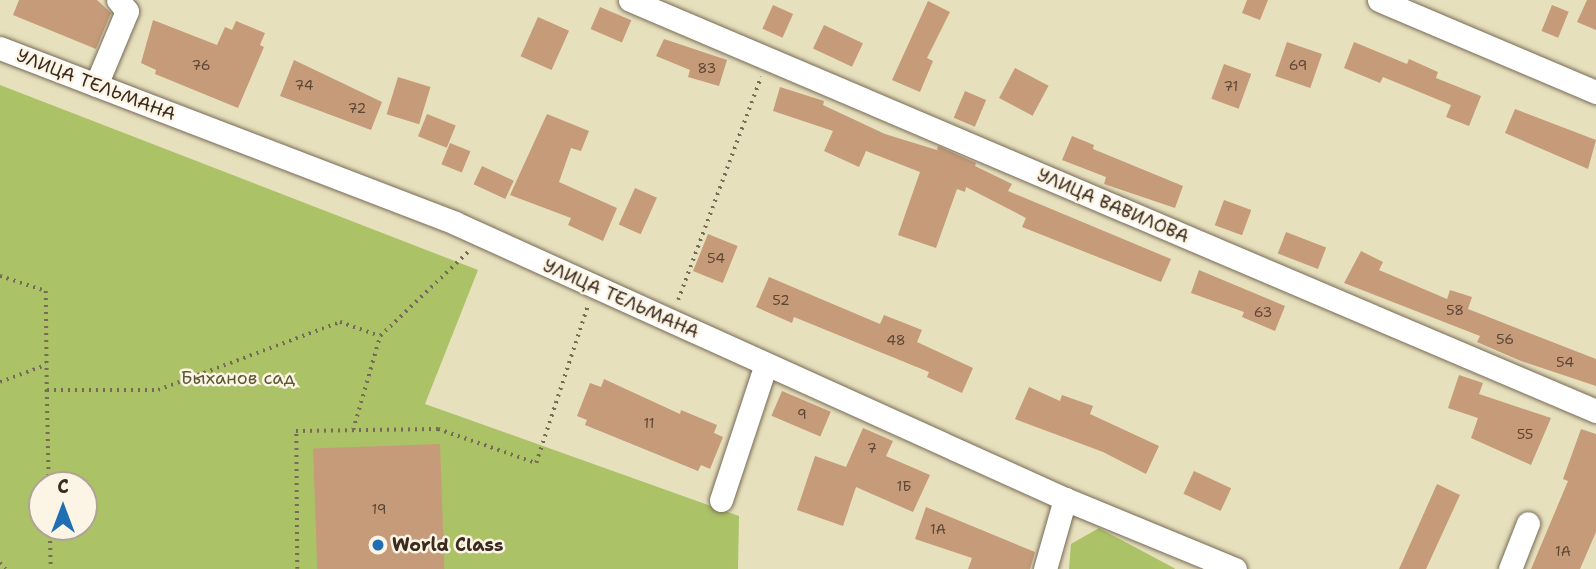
<!DOCTYPE html>
<meta charset="utf-8">
<style>
body{margin:0}
#map{position:relative;width:1596px;height:569px;overflow:hidden;background:#e7e0bd;font-family:"Shantell Sans",sans-serif}
div>[style]{position:absolute}
[style*='--x']{left:calc(var(--x)*1px);top:calc(var(--y)*1px);width:calc(var(--w)*1px);rotate:calc(var(--a)*1deg)}
.green>*{inset:0;background:#abc267}
.building>*{inset:0;background:#c69b7a;transform-origin:0 0}
.path>*{height:3.5px;margin-top:-1.75px;transform-origin:0;background:repeating-linear-gradient(90deg,#776a56 0 2px,transparent 0 7px)}
.roads{filter:drop-shadow(0 0 2px #776a56) drop-shadow(0 0 2px #776a56)}
.minor>*{height:23px;margin:-11.5px;padding:0 11.5px;transform-origin:11.5px;border-radius:11.5px;background:#fff}
.dots>*{width:19px;height:19px;translate:-50% -50%;box-sizing:border-box;border:4px solid #fcf5e5;border-radius:50%}
span{translate:-50% -50%;white-space:nowrap;text-align:center;line-height:1.15;-webkit-text-stroke:5px #fcf5e5;paint-order:stroke}
.number-label{font-size:14px;color:#5e4635}
.number-label span{-webkit-text-stroke-width:0}
.street-label{font-size:18px;color:#3b2a1e}
.park-label{font-size:18px;color:#5d5834}
.poi-label{font-size:18px;color:#3b2a1e;font-weight:700}
.left{translate:0 -50%;text-align:left}
.north{position:absolute;left:28px;top:471px;width:70px;height:70px;box-sizing:border-box;background:#fcf5e5;border:2px solid #afa495;border-radius:50%;rotate:0deg;font-size:19px;font-weight:700;line-height:28px;text-align:center;color:#3b2a1e}
.north::after{content:'';display:block;margin:auto;width:24px;height:32px;background:#1f6fb2;clip-path:polygon(50% 0,100% 100%,50% 72%,0 100%)}
</style>
<div id="map">
<div class="green">
<div style="clip-path:polygon(evenodd,0 85px,478px 270px,425px 404px,739px 516px,738px 569px,0 569px,0 85px,42px 485px,84px 485px,84px 527px,42px 527px,42px 485px)"></div>
<div style="clip-path:polygon(1099px 528px,1174px 568px,1175px 569px,1069px 569px,1071px 544px)"></div>
</div>
<div class="building">
<div style="clip-path:polygon(19px 0,97px 0,111px 13px,96px 49px,13px 15px)"></div>
<div style="clip-path:polygon(1247px 0,1268px 0,1260px 20px,1242px 13px)"></div>
<div style="clip-path:polygon(1587px 0,1596px 0,1596px 30px,1577px 22px)"></div>
<div style="clip-path:polygon(928px 1px,950px 12px,927px 58px,933px 61px,920px 92px,892px 80px)"></div>
<div style="left:773px;top:5px;width:22px;height:26px;rotate:24deg"></div>
<div style="left:1552px;top:5px;width:18px;height:28px;rotate:22deg"></div>
<div style="left:600px;top:7px;width:34px;height:24px;rotate:23deg"></div>
<div style="left:538px;top:17px;width:34px;height:43px;rotate:24deg"></div>
<div style="clip-path:polygon(153px 20px,217px 45px,225px 27px,232px 30px,236px 21px,265px 33px,260px 45px,264px 47px,238px 108px,155px 74px,156px 70px,141px 63px)"></div>
<div style="left:824px;top:25px;width:43px;height:26px;rotate:25deg"></div>
<div style="clip-path:polygon(664px 39px,727px 60px,719px 86px,688px 77px,690px 70px,656px 56px)"></div>
<div style="left:1287px;top:42px;width:37px;height:36px;rotate:19deg"></div>
<div style="clip-path:polygon(1354px 42px,1407px 64px,1409px 59px,1438px 72px,1436px 78px,1481px 96px,1469px 126px,1446px 117px,1451px 105px,1383px 77px,1380px 83px,1344px 68px)"></div>
<div style="clip-path:polygon(294px 60px,382px 102px,371px 130px,280px 96px)"></div>
<div style="left:1224px;top:64px;width:29px;height:37px;rotate:20deg"></div>
<div style="left:1015px;top:68px;width:38px;height:34px;rotate:28deg"></div>
<div style="left:398px;top:77px;width:34px;height:39px;rotate:17deg"></div>
<div style="clip-path:polygon(780px 87px,824px 101px,823px 105px,885px 134px,937px 150px,938px 146px,976px 163px,975px 166px,1012px 184px,1008px 191px,1171px 259px,1161px 282px,1022px 227px,1026px 218px,966px 187px,965px 192px,957px 189px,936px 248px,898px 235px,920px 172px,866px 151px,859px 167px,824px 151px,833px 131px,773px 111px)"></div>
<div style="left:965px;top:91px;width:23px;height:29px;rotate:23deg"></div>
<div style="clip-path:polygon(1515px 109px,1596px 140px,1588px 169px,1505px 133px)"></div>
<div style="left:427px;top:114px;width:31px;height:24px;rotate:22deg"></div>
<div style="clip-path:polygon(547px 114px,589px 131px,581px 151px,571px 148px,559px 182px,617px 208px,603px 241px,568px 225px,571px 218px,510px 195px)"></div>
<div style="clip-path:polygon(1072px 136px,1094px 145px,1093px 149px,1183px 186px,1175px 208px,1104px 184px,1106px 177px,1062px 160px)"></div>
<div style="left:450px;top:143px;width:22px;height:23px;rotate:22deg"></div>
<div style="left:482px;top:166px;width:35px;height:20px;rotate:25deg"></div>
<div style="left:635px;top:188px;width:24px;height:40px;rotate:24deg"></div>
<div style="left:1224px;top:200px;width:29px;height:27px;rotate:20deg"></div>
<div style="left:1286px;top:232px;width:43px;height:23px;rotate:21deg"></div>
<div style="left:708px;top:234px;width:32px;height:40px;rotate:22deg"></div>
<div style="clip-path:polygon(1361px 251px,1383px 262px,1379px 270px,1447px 299px,1450px 290px,1472px 297px,1468px 309px,1596px 359px,1596px 386px,1521px 361px,1477px 342px,1480px 336px,1344px 283px)"></div>
<div style="clip-path:polygon(1199px 270px,1285px 306px,1275px 331px,1242px 317px,1244px 312px,1191px 293px)"></div>
<div style="clip-path:polygon(769px 277px,880px 324px,884px 315px,922px 330px,917px 342px,973px 368px,962px 393px,927px 377px,929px 372px,794px 317px,792px 323px,756px 307px)"></div>
<div style="clip-path:polygon(1459px 375px,1483px 383px,1479px 394px,1551px 418px,1531px 465px,1471px 438px,1478px 418px,1448px 408px)"></div>
<div style="clip-path:polygon(604px 379px,680px 414px,681px 410px,717px 425px,714px 433px,723px 437px,710px 469px,701px 465px,698px 471px,585px 425px,587px 420px,577px 416px,590px 383px,601px 387px)"></div>
<div style="clip-path:polygon(1029px 387px,1060px 401px,1062px 395px,1093px 406px,1090px 414px,1159px 446px,1146px 474px,1103px 452px,1015px 419px)"></div>
<div style="left:782px;top:391px;width:53px;height:27px;rotate:23deg"></div>
<div style="clip-path:polygon(863px 428px,893px 441px,886px 456px,930px 475px,913px 512px,856px 487px,843px 526px,797px 510px,815px 456px,846px 467px)"></div>
<div style="clip-path:polygon(1581px 429px,1596px 434px,1596px 532px,1580px 569px,1531px 569px,1568px 481px,1563px 479px)"></div>
<div style="left:440px;top:444px;width:125px;height:127px;rotate:88deg"></div>
<div style="left:1194px;top:471px;width:41px;height:25px;rotate:25deg"></div>
<div style="clip-path:polygon(1437px 484px,1460px 495px,1426px 569px,1399px 569px)"></div>
<div style="clip-path:polygon(926px 507px,1035px 552px,1030px 569px,968px 569px,972px 558px,915px 539px)"></div>
</div>
<div class="path">
<div style="--x:0;--y:276;--w:48;--a:18.1"></div>
<div style="--x:46;--y:291;--w:99;--a:89.4"></div>
<div style="--x:47;--y:390;--w:111;--a:0"></div>
<div style="--x:158;--y:390;--w:194;--a:-20.5"></div>
<div style="--x:340;--y:322;--w:42;--a:19.3"></div>
<div style="--x:380;--y:336;--w:122;--a:-43.7"></div>
<div style="--x:678;--y:300;--w:238;--a:-69.6"></div>
<div style="--x:0;--y:382;--w:49;--a:-20.3"></div>
<div style="--x:47;--y:390;--w:95;--a:88.8"></div>
<div style="--x:353;--y:430;--w:98;--a:-74"></div>
<div style="--x:50;--y:527;--w:42;--a:88.6"></div>
<div style="--x:0;--y:563;--w:8;--a:45"></div>
<div style="--x:297;--y:569;--w:138;--a:-90.4"></div>
<div style="--x:296;--y:431;--w:142;--a:-0.8"></div>
<div style="--x:438;--y:429;--w:104;--a:19.1"></div>
<div style="--x:536;--y:463;--w:166;--a:-71.8"></div>
</div>
<div class="roads">
<div class="minor">
<div style="--x:630;--y:0;--w:1050;--a:23.05"></div>
<div style="--x:1379;--y:0;--w:236;--a:23"></div>
<div style="--x:0;--y:48;--w:487;--a:21"></div>
<div style="--x:455;--y:223;--w:670;--a:24.34"></div>
<div style="--x:1065;--y:499;--w:184;--a:22.4"></div>
<div style="--x:96;--y:85;--w:80;--a:-67.3"></div>
<div style="--x:127;--y:11;--w:14;--a:-129"></div>
<div style="--x:721;--y:500;--w:143;--a:-71.7"></div>
<div style="--x:1045;--y:569;--w:73;--a:-74.1"></div>
<div style="--x:1510;--y:569;--w:49;--a:-68.6"></div>
</div>
</div>
<div class="dots">
<div style="left:378px;top:545px;background:#1f6fb2"></div>
</div>
<div class="number-label">
<span style="left:201px;top:65px">76</span>
<span style="left:1298px;top:65px">69</span>
<span style="left:707px;top:68px">83</span>
<span style="left:304px;top:85px">74</span>
<span style="left:1231px;top:86px">71</span>
<span style="left:357px;top:108px">72</span>
<span style="left:716px;top:258px">54</span>
<span style="left:781px;top:300px">52</span>
<span style="left:1455px;top:310px">58</span>
<span style="left:1263px;top:312px">63</span>
<span style="left:1505px;top:339px">56</span>
<span style="left:896px;top:340px">48</span>
<span style="left:1565px;top:362px">54</span>
<span style="left:802px;top:414px">9</span>
<span style="left:649px;top:423px">11</span>
<span style="left:1525px;top:434px">55</span>
<span style="left:872px;top:448px">7</span>
<span style="left:904px;top:486px">1Б</span>
<span style="left:379px;top:509px">19</span>
<span style="left:938px;top:529px">1А</span>
<span style="left:1563px;top:551px">1А</span>
</div>
<div class="street-label">
<span style="left:96px;top:85px;rotate:21deg">УЛИЦА ТЕЛЬМАНА</span>
<span style="left:1113px;top:206px;rotate:23deg">УЛИЦА ВАВИЛОВА</span>
<span style="left:621px;top:299px;rotate:24deg">УЛИЦА ТЕЛЬМАНА</span>
</div>
<div class="park-label">
<span style="left:238px;top:378px">Быханов сад</span>
</div>
<div class="poi-label">
<span class="left" style="left:392px;top:545px">World Class</span>
</div>
<div class="north">С</div>
</div>
